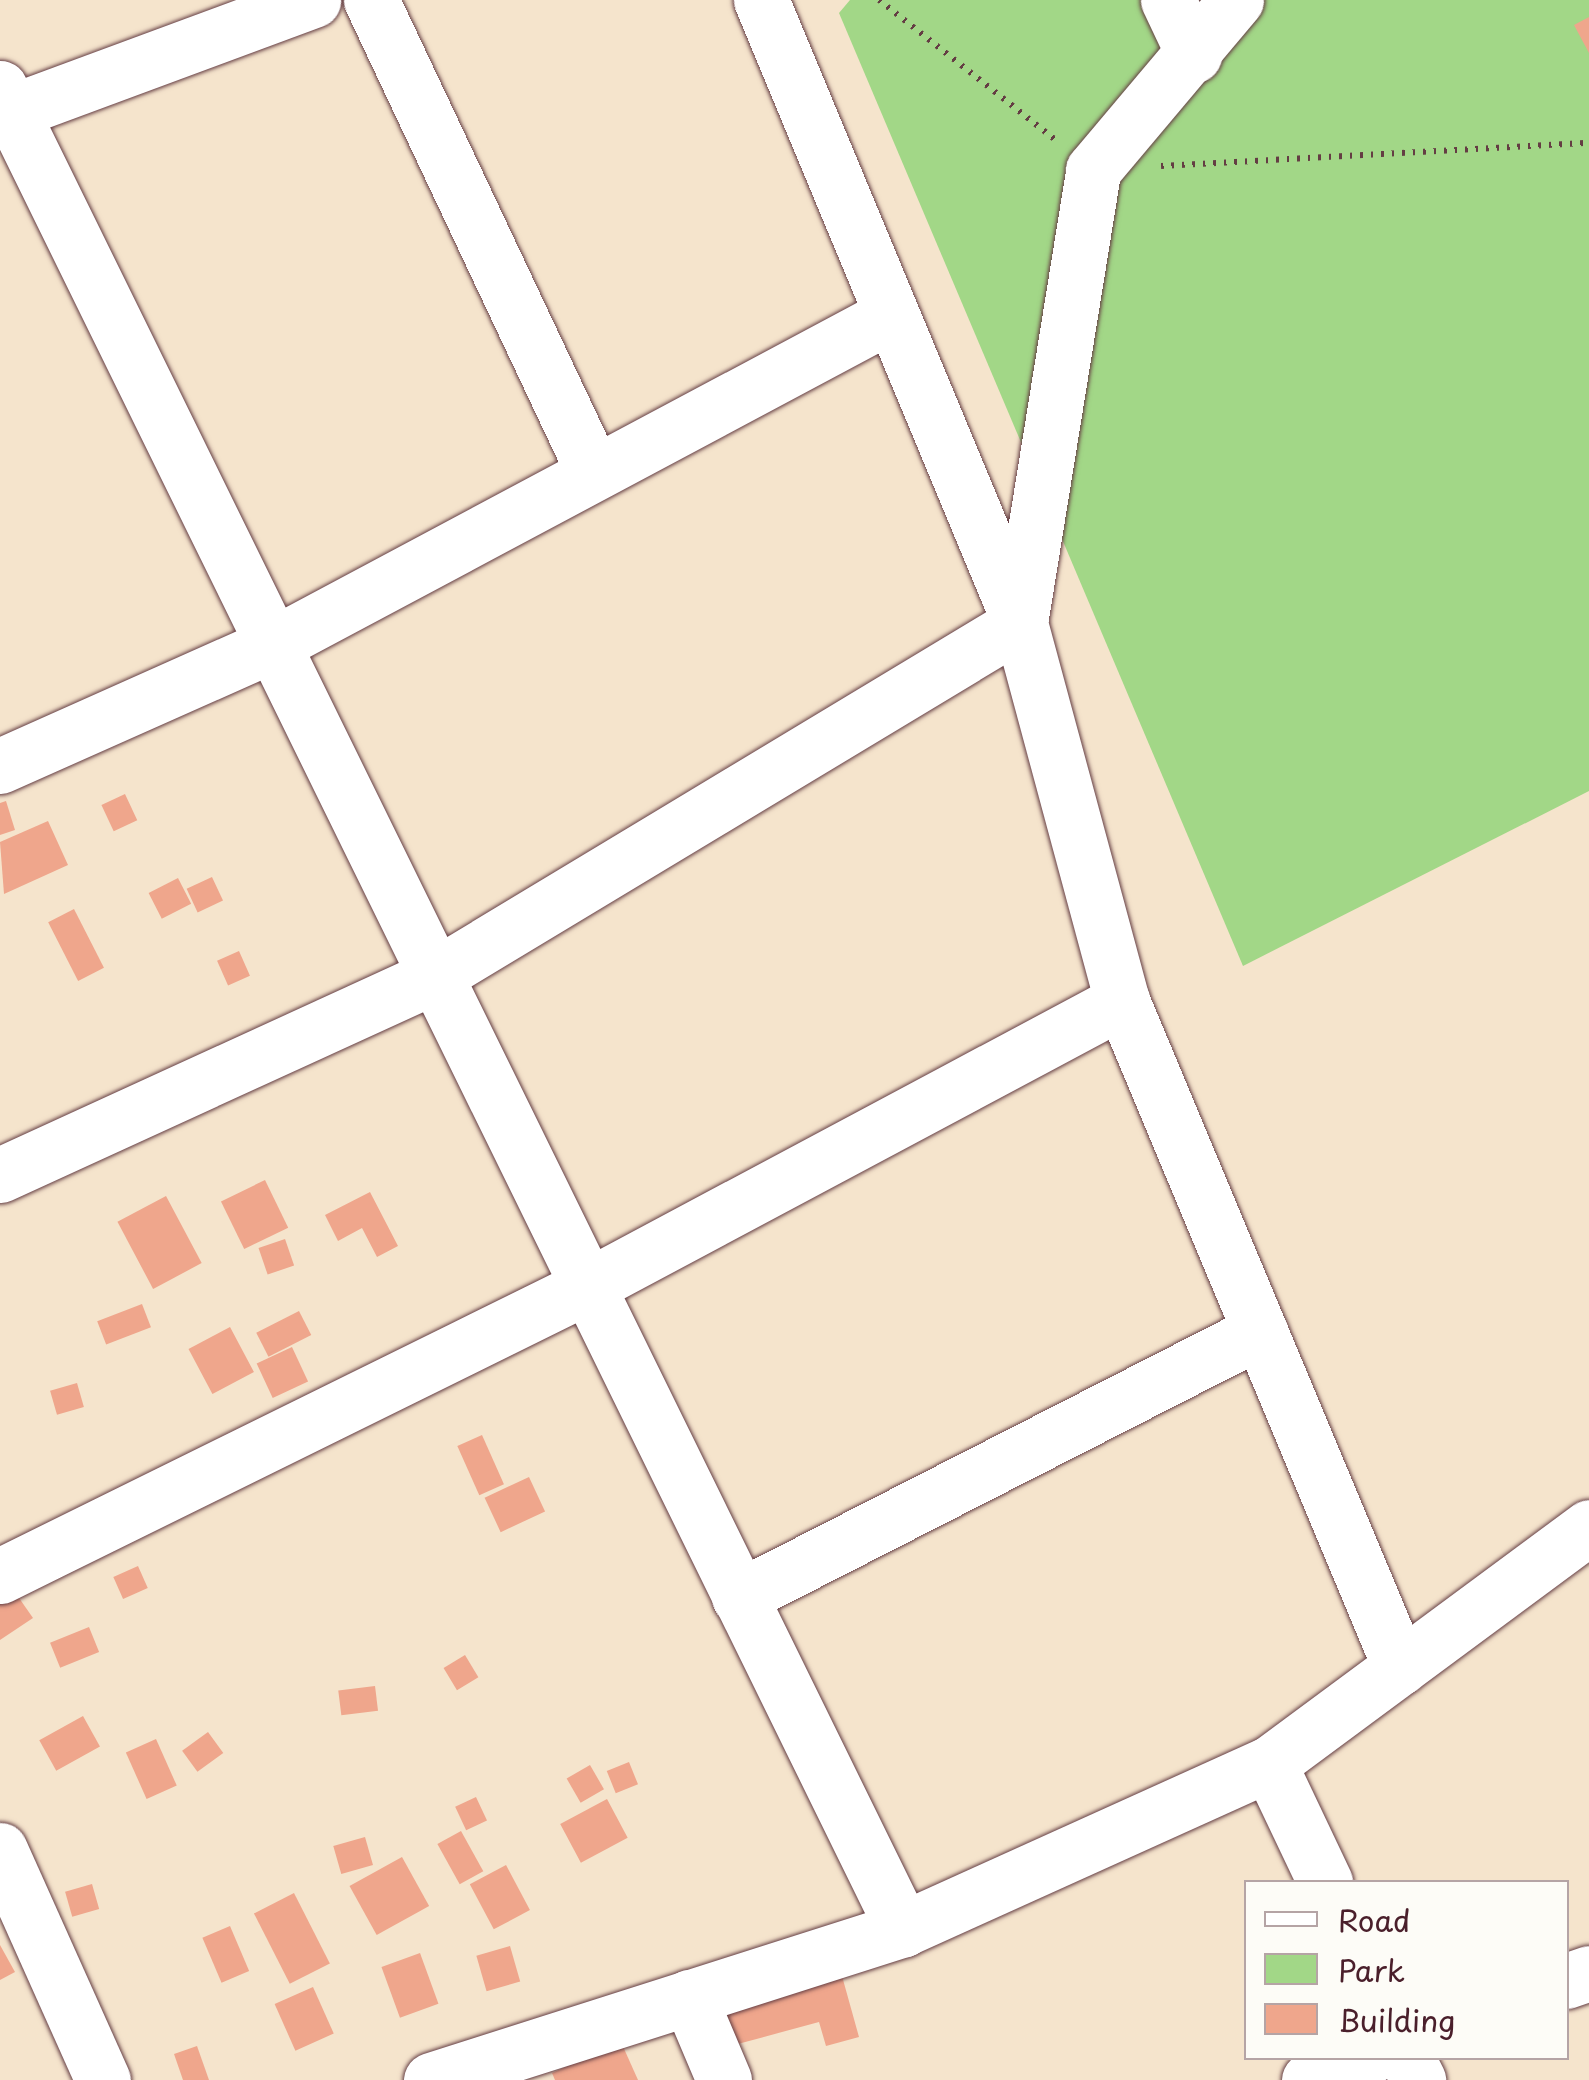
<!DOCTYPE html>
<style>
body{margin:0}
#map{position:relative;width:1589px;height:2080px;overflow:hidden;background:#f5e4cc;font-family:"Playpen Sans",sans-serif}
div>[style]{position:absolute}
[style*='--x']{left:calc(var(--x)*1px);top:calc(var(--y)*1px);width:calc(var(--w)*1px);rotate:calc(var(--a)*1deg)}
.green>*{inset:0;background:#a2d787}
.building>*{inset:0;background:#efa68c;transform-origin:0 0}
.path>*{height:6px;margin-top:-3px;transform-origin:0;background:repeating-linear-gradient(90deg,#643d43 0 2.5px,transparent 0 10.5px)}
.roads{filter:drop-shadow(0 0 2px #643d43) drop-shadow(0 0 2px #643d43)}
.minor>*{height:55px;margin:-27.5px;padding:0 27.5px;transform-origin:27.5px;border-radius:27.5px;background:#fff}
span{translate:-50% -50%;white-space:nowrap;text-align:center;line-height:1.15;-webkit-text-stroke:8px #fdfcf7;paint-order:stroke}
.legend{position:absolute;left:1244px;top:1880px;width:325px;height:180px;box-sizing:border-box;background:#fdfcf7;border:2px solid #b5a4a5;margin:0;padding:12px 18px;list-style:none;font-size:30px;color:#4a1f2b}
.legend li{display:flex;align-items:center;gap:20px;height:50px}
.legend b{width:50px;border:2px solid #b5a4a5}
</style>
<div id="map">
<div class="green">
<div style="clip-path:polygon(850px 0,1589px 0,1589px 791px,1243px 966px,839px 13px)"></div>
</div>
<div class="building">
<div style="clip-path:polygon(1589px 17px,1589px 53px,1574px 25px)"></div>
<div style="left:125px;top:794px;width:29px;height:26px;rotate:65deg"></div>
<div style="clip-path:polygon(6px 801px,15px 830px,0 835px,0 803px)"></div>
<div style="clip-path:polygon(48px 821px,68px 865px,4px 894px,0 842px)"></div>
<div style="left:212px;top:877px;width:26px;height:28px;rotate:65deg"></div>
<div style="left:178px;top:878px;width:29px;height:33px;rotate:63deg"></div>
<div style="left:74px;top:909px;width:66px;height:29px;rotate:63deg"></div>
<div style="left:239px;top:951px;width:27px;height:24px;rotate:66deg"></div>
<div style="left:265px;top:1180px;width:53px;height:49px;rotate:64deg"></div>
<div style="clip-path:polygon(370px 1192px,398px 1246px,377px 1257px,362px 1228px,338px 1241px,325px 1215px)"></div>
<div style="left:166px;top:1196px;width:76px;height:55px;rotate:62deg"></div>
<div style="left:285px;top:1239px;width:28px;height:28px;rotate:71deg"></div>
<div style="left:142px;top:1304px;width:25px;height:48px;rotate:69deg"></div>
<div style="left:299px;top:1311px;width:27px;height:48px;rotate:63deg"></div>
<div style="left:230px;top:1327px;width:51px;height:47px;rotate:62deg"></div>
<div style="left:292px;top:1347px;width:38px;height:39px;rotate:65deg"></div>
<div style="left:77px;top:1383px;width:25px;height:28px;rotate:74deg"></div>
<div style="left:482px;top:1435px;width:54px;height:27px;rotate:66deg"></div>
<div style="left:529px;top:1477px;width:38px;height:49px;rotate:65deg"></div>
<div style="left:138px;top:1566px;width:24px;height:27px;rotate:66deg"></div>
<div style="clip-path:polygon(10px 1585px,33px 1618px,0 1640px,0 1592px)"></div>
<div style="left:89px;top:1627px;width:27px;height:42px;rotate:68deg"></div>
<div style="left:465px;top:1655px;width:26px;height:25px;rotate:59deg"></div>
<div style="left:375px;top:1686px;width:25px;height:37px;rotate:83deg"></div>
<div style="left:83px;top:1716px;width:35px;height:50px;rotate:61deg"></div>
<div style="left:208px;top:1732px;width:26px;height:32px;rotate:54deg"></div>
<div style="left:156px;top:1739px;width:51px;height:33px;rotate:66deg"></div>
<div style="left:629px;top:1762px;width:24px;height:24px;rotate:68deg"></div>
<div style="left:590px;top:1765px;width:28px;height:27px;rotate:60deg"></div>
<div style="left:476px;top:1797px;width:26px;height:23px;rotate:65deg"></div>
<div style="left:607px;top:1799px;width:44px;height:53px;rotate:62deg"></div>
<div style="left:461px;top:1831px;width:46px;height:27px;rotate:61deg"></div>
<div style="left:365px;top:1837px;width:29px;height:33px;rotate:74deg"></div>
<div style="left:402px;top:1857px;width:56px;height:60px;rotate:61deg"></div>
<div style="left:506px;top:1865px;width:51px;height:41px;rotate:62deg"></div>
<div style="left:92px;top:1884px;width:26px;height:28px;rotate:74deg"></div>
<div style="left:294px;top:1893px;width:79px;height:45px;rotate:63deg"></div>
<div style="left:230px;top:1926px;width:49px;height:30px;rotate:67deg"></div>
<div style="clip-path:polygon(0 1945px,15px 1972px,0 1980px)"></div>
<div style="left:510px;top:1946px;width:37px;height:35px;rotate:74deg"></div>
<div style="left:420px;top:1953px;width:54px;height:41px;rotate:70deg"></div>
<div style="clip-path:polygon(842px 1976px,859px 2037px,826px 2046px,819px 2022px,734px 2045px,724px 2008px)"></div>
<div style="left:313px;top:1987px;width:51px;height:42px;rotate:66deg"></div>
<div style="clip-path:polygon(621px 2042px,638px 2080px,555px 2080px,552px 2073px)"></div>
<div style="clip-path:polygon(197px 2046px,209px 2080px,183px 2080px,174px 2054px)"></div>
</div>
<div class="path">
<div style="--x:879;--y:0;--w:228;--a:38.4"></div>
<div style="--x:1161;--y:166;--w:429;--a:-3.1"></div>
</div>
<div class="roads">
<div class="minor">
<div style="--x:371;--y:0;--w:523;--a:64.76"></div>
<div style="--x:761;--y:0;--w:675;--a:67.43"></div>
<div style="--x:1020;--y:623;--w:392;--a:74.9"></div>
<div style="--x:1122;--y:1001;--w:722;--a:67.34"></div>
<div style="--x:1168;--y:0;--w:61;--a:64.7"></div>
<div style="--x:0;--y:88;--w:2051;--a:63.87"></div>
<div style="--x:0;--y:116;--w:334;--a:-20.3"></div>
<div style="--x:0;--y:766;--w:302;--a:-24"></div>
<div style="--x:276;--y:643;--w:697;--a:-28.07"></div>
<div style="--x:0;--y:1175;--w:480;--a:-24.6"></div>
<div style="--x:436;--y:975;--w:682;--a:-31.08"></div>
<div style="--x:1020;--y:623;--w:459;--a:-80.8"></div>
<div style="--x:1093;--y:170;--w:222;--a:-49.9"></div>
<div style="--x:0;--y:1576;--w:653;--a:-26.25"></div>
<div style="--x:586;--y:1287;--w:608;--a:-28.08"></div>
<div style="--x:739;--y:1597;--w:585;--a:-27.05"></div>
<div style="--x:1269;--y:1764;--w:131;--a:64.6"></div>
<div style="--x:0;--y:1850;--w:252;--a:65.9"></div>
<div style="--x:1566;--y:1981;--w:24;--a:-19"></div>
<div style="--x:689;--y:1997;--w:90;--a:67.1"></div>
<div style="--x:1407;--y:2058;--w:25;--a:63"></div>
<div style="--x:431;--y:2080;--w:496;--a:-17.7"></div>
<div style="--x:903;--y:1929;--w:401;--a:-24.3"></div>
<div style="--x:1269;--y:1764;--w:398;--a:-36.5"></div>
<div style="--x:1309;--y:2080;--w:63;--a:-20.4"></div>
</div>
</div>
<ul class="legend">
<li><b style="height:12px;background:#fff"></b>Road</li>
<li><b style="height:28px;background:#a2d787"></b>Park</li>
<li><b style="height:28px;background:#efa68c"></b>Building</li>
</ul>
</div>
